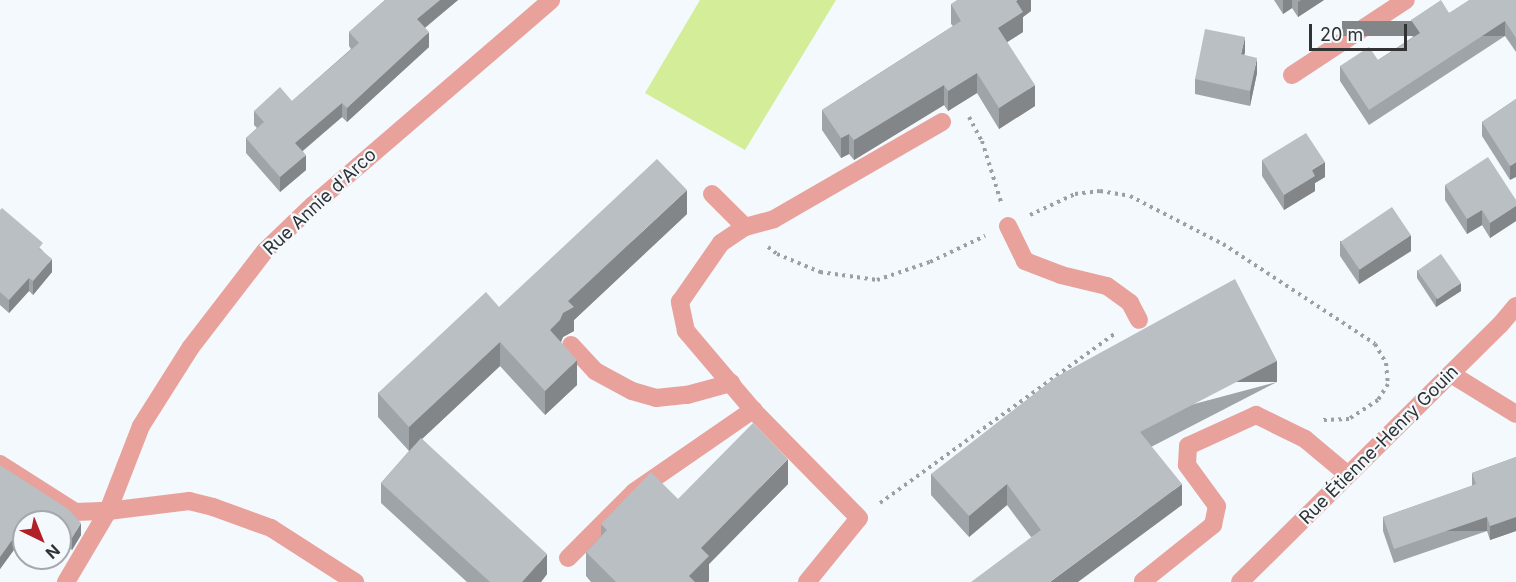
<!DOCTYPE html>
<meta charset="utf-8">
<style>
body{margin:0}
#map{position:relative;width:1516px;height:582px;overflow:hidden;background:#f3f9fd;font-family:Inter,sans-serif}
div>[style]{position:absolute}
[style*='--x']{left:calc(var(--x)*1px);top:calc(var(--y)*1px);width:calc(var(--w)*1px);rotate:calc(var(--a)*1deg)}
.green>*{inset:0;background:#d4ed98}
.path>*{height:4px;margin-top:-2px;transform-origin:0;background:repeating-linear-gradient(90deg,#9ba0a3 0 3px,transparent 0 7.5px)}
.minor>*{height:18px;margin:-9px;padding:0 9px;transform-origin:9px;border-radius:9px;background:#e8a19b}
.wall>*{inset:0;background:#9fa4a8}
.shaded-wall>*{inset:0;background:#828688;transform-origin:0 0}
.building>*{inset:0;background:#b9bfc3;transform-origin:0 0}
span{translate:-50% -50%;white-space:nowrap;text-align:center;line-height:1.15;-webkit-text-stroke:4.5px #f3f9fd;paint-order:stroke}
.street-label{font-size:18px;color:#303234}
.north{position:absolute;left:12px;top:510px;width:60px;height:60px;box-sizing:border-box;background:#f3f9fd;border:2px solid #a5a9ad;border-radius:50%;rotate:137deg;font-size:16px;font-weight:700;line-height:24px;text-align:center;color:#303234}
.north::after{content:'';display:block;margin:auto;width:21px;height:27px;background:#b11f27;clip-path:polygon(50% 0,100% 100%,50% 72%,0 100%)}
.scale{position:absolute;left:1309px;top:24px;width:98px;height:27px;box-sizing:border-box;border:3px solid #303234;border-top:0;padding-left:8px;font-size:18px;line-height:21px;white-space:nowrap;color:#303234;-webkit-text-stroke:4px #f3f9fd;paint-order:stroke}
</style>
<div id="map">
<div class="green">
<div style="clip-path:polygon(700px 0,836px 0,745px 150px,645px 93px)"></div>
</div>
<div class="path">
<div style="--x:969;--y:117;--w:27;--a:62"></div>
<div style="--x:982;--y:141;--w:64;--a:72.7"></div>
<div style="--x:1030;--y:215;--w:50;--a:-25"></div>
<div style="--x:1075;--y:194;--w:25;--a:-7"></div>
<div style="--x:1100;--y:191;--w:30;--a:9"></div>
<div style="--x:1130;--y:196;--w:105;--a:27.3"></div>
<div style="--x:1223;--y:244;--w:182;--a:33.3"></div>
<div style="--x:1375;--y:344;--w:22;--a:60"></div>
<div style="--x:1386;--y:363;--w:21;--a:85"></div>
<div style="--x:1388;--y:384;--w:19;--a:122"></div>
<div style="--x:1378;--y:400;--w:35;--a:147"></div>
<div style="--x:1349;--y:419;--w:26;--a:178"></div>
<div style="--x:768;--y:247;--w:11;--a:38"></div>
<div style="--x:777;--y:254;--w:47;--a:22.7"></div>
<div style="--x:820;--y:272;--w:58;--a:8"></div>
<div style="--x:877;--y:280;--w:56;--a:-18.8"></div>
<div style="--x:930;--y:262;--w:61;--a:-25.3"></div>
<div style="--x:880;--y:503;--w:292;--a:-35.8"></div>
</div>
<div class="minor">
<div style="--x:1292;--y:75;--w:136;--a:-33.3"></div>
<div style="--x:712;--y:194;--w:47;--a:45"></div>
<div style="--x:1008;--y:226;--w:39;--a:64"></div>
<div style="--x:1025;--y:261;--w:39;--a:21"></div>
<div style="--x:1061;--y:275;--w:47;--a:13.4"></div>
<div style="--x:1107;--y:286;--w:29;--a:36"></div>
<div style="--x:1130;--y:303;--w:19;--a:62"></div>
<div style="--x:571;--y:345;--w:35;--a:47"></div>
<div style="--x:595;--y:371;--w:42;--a:28.4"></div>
<div style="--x:632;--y:391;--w:25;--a:16"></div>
<div style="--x:656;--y:398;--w:31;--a:-6"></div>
<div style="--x:687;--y:395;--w:46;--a:-15.3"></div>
<div style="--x:1451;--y:374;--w:76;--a:31.6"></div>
<div style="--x:0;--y:464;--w:89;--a:32.6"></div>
<div style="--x:75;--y:512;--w:33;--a:-2"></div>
<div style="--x:108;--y:511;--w:82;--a:-7"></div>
<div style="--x:189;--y:501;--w:25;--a:14"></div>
<div style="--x:213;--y:507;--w:62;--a:19.9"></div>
<div style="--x:271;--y:528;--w:100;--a:32.7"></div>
<div style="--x:568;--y:558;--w:93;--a:-45"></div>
<div style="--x:634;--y:492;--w:145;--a:-34.6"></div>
<div style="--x:1143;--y:581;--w:90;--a:-38.7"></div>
<div style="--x:1213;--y:525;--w:19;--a:-78"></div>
<div style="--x:1217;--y:506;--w:51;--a:-126.2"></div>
<div style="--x:1187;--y:465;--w:19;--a:-87"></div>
<div style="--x:1188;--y:446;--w:75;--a:-24.5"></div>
<div style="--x:1256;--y:415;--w:55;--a:26.1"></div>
<div style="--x:1305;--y:439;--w:56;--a:39.9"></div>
<div style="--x:66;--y:582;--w:82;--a:-59.4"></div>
<div style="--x:108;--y:511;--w:91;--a:-68.8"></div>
<div style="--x:141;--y:426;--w:93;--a:-57.7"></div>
<div style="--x:191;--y:347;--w:121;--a:-52.4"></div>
<div style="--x:265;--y:251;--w:66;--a:-43.8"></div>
<div style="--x:313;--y:205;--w:314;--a:-40.7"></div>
<div style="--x:807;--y:582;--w:82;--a:-50.9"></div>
<div style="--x:859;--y:518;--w:151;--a:-134.5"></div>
<div style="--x:753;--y:410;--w:104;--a:-130.3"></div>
<div style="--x:686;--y:331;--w:30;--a:-102"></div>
<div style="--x:680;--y:302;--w:72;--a:-55.2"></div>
<div style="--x:721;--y:243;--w:29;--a:-34"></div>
<div style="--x:745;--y:227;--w:30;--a:-15"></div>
<div style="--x:774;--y:219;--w:194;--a:-30"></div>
<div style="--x:1240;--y:582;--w:366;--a:-44.7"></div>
<div style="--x:1500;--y:325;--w:25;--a:-50"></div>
</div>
<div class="wall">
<div style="clip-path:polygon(385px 0,458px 0,425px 28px,429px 47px,347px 122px,342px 117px,303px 151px,306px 170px,280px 192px,246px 153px,246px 138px,257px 128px,254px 125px,254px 111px,292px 101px,351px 49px,349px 46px,349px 32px)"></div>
<div style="clip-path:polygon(1031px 0,1031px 11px,1023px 17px,1023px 32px,1007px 42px,1035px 106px,999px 129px,977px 93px,948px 111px,944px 105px,854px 160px,849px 154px,841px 158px,822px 130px,822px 110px,953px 26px,951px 24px,951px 4px)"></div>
<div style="clip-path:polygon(1274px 0,1324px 0,1298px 17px,1292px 8px,1283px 14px)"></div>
<div style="clip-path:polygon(1516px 0,1516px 52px,1505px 36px,1369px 125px,1340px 81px,1340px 66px,1378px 60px,1413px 37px,1411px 35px,1411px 20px)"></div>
<div style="clip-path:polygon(1245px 52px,1244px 55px,1257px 73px,1250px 106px,1195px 94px,1195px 79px)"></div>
<div style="clip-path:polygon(1516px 99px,1510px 180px,1482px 136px,1482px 122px)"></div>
<div style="clip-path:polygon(1262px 160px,1325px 177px,1315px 183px,1315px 191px,1284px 210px,1262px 176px)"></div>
<div style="clip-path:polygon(1445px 185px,1516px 200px,1516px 221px,1490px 238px,1482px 225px,1467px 234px,1445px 200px)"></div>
<div style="clip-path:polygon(0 210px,43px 251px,52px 272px,33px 295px,29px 291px,9px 313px,0 305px)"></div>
<div style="clip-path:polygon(687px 214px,574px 320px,574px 331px,563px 337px,561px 342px,577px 385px,545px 415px,500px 366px,422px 439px,547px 574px,541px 582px,467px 582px,381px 503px,381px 483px,409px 451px,378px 417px,378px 393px,499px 307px)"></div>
<div style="clip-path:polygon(1340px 241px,1411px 251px,1359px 284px,1340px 256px)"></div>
<div style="clip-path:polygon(1417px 270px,1461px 291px,1436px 307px,1417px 278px)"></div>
<div style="clip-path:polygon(1277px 382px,1151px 447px,1182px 505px,1031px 537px,1007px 505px,969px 537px,931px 495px,931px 474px)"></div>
<div style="clip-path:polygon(1516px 457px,1516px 531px,1490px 540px,1487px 531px,1394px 563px,1383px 531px,1383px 517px,1472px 486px,1472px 473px)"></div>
<div style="clip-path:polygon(0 465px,81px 535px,72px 550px,60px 543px,60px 522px,24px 522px,24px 536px,0 569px)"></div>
<div style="clip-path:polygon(788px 484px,709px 564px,709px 581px,708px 582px,591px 582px,586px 576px,586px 552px,601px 536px,601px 524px,678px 499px)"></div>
</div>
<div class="shaded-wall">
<div style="clip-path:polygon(440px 0,458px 0,417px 34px,417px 19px)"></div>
<div style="clip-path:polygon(1017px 0,1031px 0,1031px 11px,1023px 17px,1023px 32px,998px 48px,998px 28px)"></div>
<div style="clip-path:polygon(1283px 0,1292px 0,1292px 8px,1283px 14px)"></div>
<div style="clip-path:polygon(1301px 0,1324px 0,1298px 17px,1298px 2px)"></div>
<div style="left:1505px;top:21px;width:15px;height:163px;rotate:90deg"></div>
<div style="clip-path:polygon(429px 32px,429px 47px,347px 122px,347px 108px)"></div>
<div style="clip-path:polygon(1245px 37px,1245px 52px,1241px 69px,1241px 54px)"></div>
<div style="clip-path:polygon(1257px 58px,1257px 73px,1250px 106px,1250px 91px)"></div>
<div style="clip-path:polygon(977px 73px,977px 93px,948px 111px,948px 91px)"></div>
<div style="clip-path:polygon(944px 85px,944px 105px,854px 160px,854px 140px)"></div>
<div style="clip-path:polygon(1035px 85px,1035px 106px,999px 129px,999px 108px)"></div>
<div style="clip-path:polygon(342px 103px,342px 117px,295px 157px,295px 143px)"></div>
<div style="clip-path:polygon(849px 134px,849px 154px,841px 158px,841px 138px)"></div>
<div style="clip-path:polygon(306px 155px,306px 170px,280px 192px,280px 177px)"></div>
<div style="clip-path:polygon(1325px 162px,1325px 177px,1315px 183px,1315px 191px,1284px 210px,1284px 195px,1312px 170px)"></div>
<div style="clip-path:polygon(1516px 162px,1516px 177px,1510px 180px,1510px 166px)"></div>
<div style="clip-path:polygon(687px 190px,687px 214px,574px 320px,574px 331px,563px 337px,560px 344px,550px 330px,568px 301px)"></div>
<div style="clip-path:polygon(1516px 206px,1516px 221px,1490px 238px,1490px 223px)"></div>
<div style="clip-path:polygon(1482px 210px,1482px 225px,1467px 234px,1467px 219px)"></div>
<div style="clip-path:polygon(1411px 235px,1411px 251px,1359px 284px,1359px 269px)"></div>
<div style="clip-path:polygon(52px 259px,52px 272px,33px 295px,33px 281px)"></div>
<div style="clip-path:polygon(29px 278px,29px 291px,9px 313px,9px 300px)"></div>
<div style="clip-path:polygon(1461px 283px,1461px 291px,1436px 307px,1436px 299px)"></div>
<div style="clip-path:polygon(500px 342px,500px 366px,409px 451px,409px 427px)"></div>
<div style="clip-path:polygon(577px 360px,577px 385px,545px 415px,545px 391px)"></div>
<div style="left:1277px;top:361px;width:21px;height:154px;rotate:90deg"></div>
<div style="clip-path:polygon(788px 459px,788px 484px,709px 564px,709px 581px,708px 582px,689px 582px,689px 576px,701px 548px)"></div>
<div style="clip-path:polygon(1007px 484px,1007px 505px,969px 537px,969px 516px)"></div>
<div style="clip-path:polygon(1182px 484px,1182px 505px,1078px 582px,1050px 582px)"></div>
<div style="clip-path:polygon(32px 513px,32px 522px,25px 522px)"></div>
<div style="left:1487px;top:517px;width:14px;height:98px;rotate:90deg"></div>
<div style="clip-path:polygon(1516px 517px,1516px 531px,1490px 540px,1490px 526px)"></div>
<div style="clip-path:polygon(24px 523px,24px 536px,0 569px,0 557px)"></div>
<div style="clip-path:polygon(81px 523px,81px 535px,72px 550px,72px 538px)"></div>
<div style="clip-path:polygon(547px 554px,547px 574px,541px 582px,522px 582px)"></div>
</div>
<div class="building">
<div style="clip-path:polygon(385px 0,440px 0,417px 19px,429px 32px,347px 108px,342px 103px,295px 143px,306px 155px,280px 177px,246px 138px,264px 122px,254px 111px,280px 87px,292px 101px,359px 43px,349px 32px)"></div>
<div style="clip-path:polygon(957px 0,1017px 0,1016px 1px,1023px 12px,998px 28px,1035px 85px,999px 108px,977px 73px,948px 91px,944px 85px,854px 140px,849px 134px,841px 138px,822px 110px,961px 21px,951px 4px)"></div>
<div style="clip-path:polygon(1441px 0,1449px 13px,1469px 0,1516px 0,1516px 38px,1505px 21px,1369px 110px,1340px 66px,1369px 47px,1378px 60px,1399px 47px,1420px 33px,1411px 20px)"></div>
<div style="clip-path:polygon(1205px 29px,1245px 37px,1241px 54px,1257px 58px,1250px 91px,1195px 79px)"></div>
<div style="clip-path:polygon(1516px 99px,1516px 162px,1510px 166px,1482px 122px)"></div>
<div style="clip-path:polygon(1306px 133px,1325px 162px,1312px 170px,1315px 176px,1284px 195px,1262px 160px)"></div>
<div style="clip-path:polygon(1488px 157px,1516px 200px,1516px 206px,1490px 223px,1482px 210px,1467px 219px,1445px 185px)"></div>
<div style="clip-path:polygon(657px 159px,687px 190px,568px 301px,574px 307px,563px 313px,560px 320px,550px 330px,577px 360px,545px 391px,500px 342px,409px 427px,378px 393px,486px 292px,499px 307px)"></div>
<div style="left:1392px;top:207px;width:34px;height:62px;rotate:56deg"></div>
<div style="clip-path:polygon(2px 208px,43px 243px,39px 248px,52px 259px,33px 281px,29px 278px,9px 300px,0 292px,0 210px)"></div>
<div style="left:1441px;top:254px;width:35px;height:29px;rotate:55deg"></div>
<div style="clip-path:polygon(1235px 279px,1277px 361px,1140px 432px,1182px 484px,1050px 582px,971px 582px,1041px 530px,1007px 484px,969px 516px,931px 474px,1056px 377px)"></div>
<div style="clip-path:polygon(753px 423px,788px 459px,701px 548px,709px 556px,689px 576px,695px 582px,616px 582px,586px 552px,607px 530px,601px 524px,651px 472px,678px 499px)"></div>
<div style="clip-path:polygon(421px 438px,547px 554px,522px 582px,490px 582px,381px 483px)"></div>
<div style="clip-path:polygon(1516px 457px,1516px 517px,1490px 526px,1487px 517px,1394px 549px,1383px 517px,1476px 484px,1472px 473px)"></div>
<div style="clip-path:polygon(0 465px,68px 509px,81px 523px,72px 538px,60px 531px,60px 522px,46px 522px,32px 513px,25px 522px,24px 522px,24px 523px,0 557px)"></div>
</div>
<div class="street-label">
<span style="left:320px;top:202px;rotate:-43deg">Rue Annie d'Arco</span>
<span style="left:1379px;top:445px;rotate:-45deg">Rue Étienne-Henry Gouin</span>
</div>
<div class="north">N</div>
<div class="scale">20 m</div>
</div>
